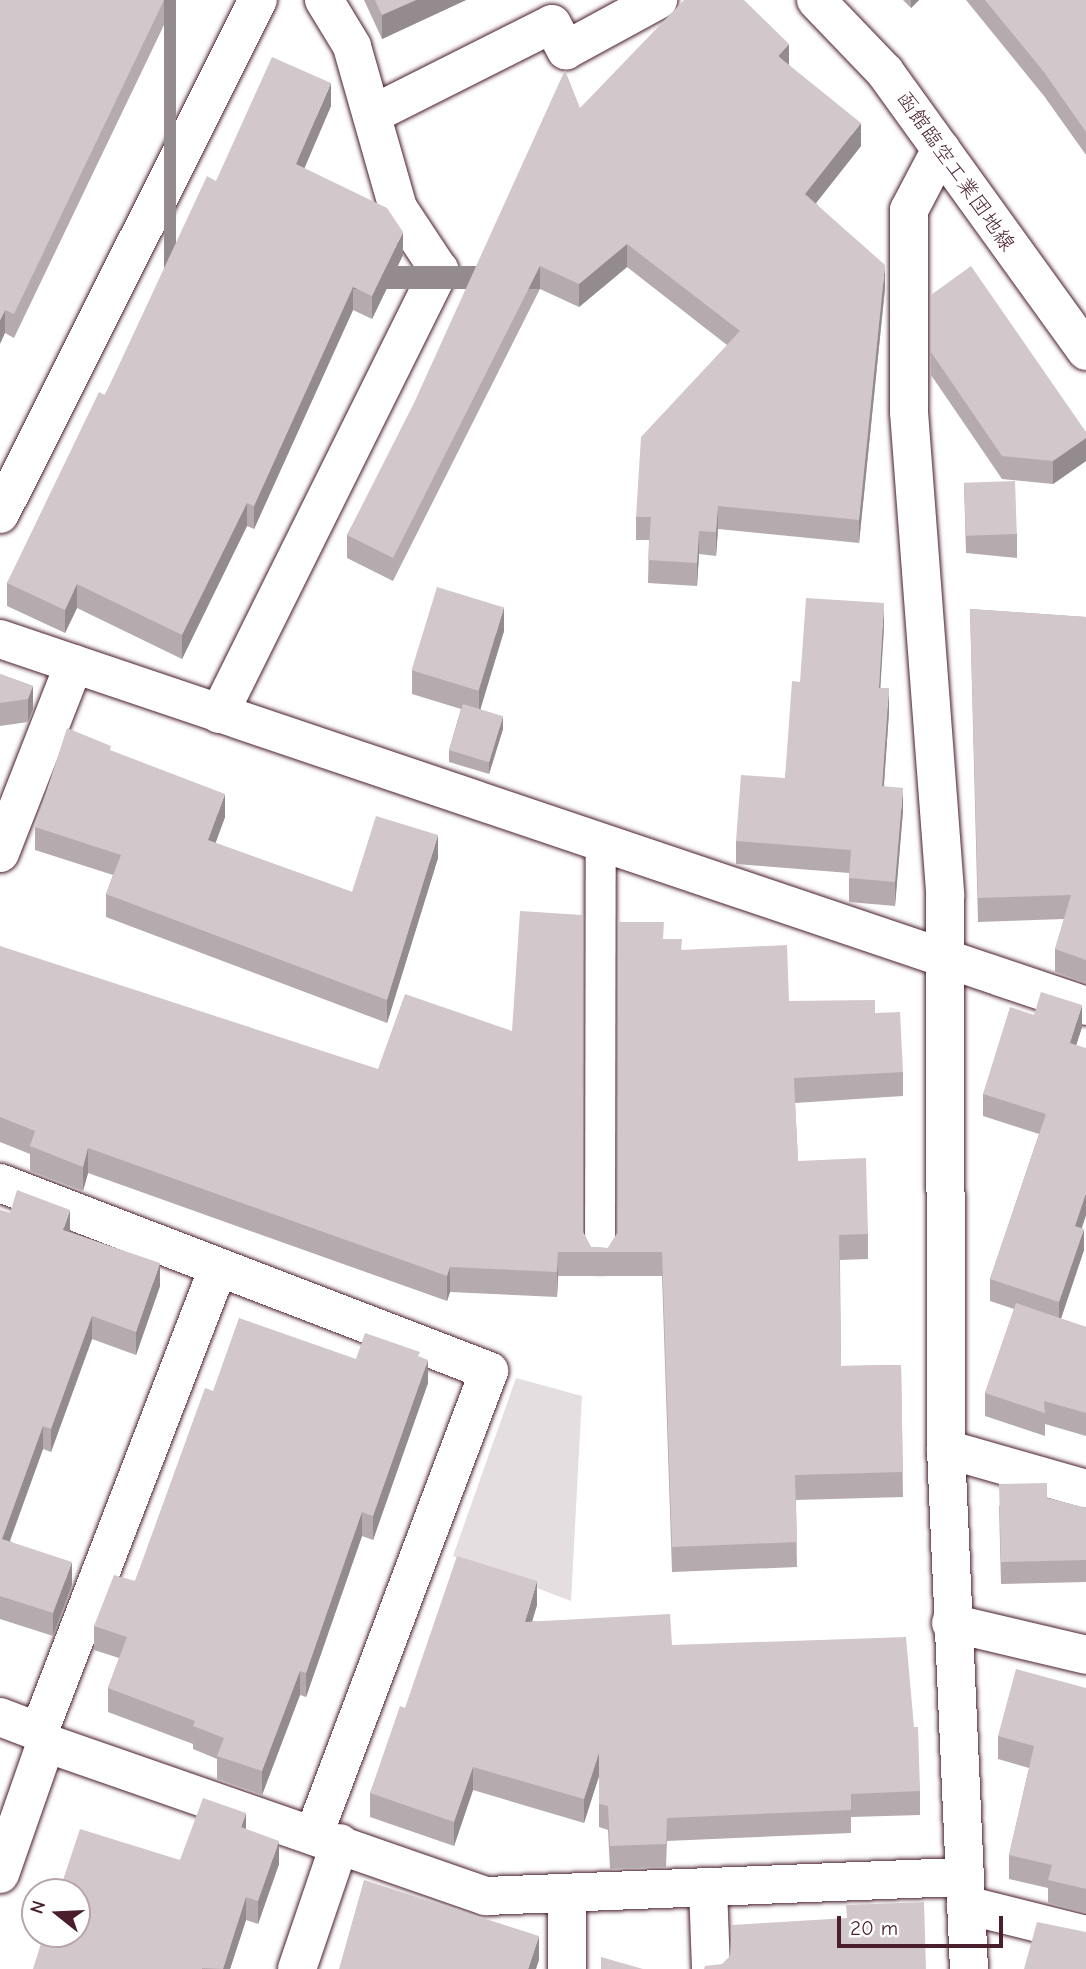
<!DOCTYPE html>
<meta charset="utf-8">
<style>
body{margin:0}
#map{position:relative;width:1086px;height:1969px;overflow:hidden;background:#fff;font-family:"Comic Neue","Klee One",sans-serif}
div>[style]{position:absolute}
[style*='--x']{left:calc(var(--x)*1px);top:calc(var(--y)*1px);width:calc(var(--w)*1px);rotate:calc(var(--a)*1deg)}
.green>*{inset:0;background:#e5dee0}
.roads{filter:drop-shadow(0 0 2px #4a1f2b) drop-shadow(0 0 2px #4a1f2b)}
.service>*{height:30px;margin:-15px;padding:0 15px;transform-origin:15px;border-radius:15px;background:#fff}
.minor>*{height:38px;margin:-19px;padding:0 19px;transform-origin:19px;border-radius:19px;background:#fff}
.secondary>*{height:38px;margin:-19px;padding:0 19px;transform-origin:19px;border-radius:19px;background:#fff}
.wall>*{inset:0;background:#b5abaf}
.shaded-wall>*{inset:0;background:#938b8e;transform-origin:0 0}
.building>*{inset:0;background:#d2c7cb;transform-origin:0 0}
span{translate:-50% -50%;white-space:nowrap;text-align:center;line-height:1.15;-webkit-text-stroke:5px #fff;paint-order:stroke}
.street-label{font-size:21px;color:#4a1f2b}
.north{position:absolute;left:21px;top:1878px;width:70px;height:70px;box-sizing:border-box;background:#fff;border:2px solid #b7a5aa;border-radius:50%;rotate:288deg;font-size:19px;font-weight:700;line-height:28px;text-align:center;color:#4a1f2b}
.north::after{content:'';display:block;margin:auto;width:24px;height:32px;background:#4a1f2b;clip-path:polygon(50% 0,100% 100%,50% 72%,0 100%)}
.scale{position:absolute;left:837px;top:1916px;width:166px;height:32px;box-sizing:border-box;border:4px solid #4a1f2b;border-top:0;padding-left:9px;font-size:21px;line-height:24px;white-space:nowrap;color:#4a1f2b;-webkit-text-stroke:5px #fff;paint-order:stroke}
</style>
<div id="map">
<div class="green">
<div style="clip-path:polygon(516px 1378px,582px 1396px,571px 1601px,453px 1556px)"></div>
</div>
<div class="roads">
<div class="service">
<div style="--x:600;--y:1257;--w:417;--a:-89.9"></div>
</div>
<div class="minor">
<div style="--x:373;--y:114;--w:200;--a:-26.7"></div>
<div style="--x:552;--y:24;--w:30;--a:62"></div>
<div style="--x:566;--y:50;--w:105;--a:-28.5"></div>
<div style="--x:941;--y:149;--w:69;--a:117.7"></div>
<div style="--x:909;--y:210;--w:202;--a:90"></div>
<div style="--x:909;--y:412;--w:485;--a:85.7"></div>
<div style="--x:945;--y:896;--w:553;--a:89.9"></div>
<div style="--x:946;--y:1449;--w:521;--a:87.47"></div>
<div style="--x:0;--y:514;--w:575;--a:-63.35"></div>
<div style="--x:0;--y:639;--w:1146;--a:18.67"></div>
<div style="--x:219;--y:714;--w:496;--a:-63.6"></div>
<div style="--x:439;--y:270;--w:74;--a:-123.5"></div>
<div style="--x:398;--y:208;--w:168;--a:-105.9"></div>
<div style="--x:352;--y:46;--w:54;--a:-121.3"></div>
<div style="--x:0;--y:853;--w:203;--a:-68.6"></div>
<div style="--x:0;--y:1183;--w:524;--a:21.03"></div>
<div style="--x:489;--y:1371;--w:496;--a:110.7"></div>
<div style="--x:946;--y:1449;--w:146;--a:15.9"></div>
<div style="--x:951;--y:1623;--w:139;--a:13.3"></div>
<div style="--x:0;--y:1717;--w:42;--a:21"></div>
<div style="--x:39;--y:1732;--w:13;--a:58"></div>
<div style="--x:46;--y:1743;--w:466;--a:19.2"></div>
<div style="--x:486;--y:1896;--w:479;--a:-2.3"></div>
<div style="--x:39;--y:1732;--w:496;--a:-68.9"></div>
<div style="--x:0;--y:1874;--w:139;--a:-70.7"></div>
<div style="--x:708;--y:1887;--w:82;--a:87.9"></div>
<div style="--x:966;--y:1905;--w:124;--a:14"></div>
<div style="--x:297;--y:1969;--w:133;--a:-71.2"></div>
<div style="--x:567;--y:1969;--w:74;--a:-90"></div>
</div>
<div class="secondary">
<div style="--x:816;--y:0;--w:100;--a:46.2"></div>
<div style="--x:885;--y:72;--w:344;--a:54.2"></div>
</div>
</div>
<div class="wall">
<div style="clip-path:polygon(0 0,176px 0,14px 338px,5px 333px)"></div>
<div style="clip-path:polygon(364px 0,466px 0,382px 39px)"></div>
<div style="clip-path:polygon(903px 0,919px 0,911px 8px)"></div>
<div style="clip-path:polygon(966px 0,1086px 0,1086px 155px,1044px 96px)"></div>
<div style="clip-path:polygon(789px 65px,861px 146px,816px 203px,885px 288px,859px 543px,718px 529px,716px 556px,699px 554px,697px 586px,648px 583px,649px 540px,636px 540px,636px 517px,727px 345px,627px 267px,579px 307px,540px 289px,393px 581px,347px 558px,347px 535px,580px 108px)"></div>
<div style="clip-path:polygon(331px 106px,304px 168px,403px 255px,372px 319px,353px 310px,254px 529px,247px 526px,182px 659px,77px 608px,65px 633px,7px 606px,7px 583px,216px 181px)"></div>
<div style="clip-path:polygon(931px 295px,1086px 432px,1086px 461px,1053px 484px,1002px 479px,931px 375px)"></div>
<div style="clip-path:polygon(964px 483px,1017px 534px,1017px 558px,966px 553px)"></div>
<div style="clip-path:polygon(970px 609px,1086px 617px,1086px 983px,1055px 972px,1055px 949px,1064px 919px,978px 922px)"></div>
<div style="clip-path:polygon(884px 627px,880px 688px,889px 712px,884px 786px,903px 811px,895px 906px,849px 902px,849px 873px,736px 864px,736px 841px,785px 778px,800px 682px)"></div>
<div style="clip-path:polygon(504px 631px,480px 709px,503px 729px,489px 774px,449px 762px,449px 750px,461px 709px,412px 694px,412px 670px)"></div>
<div style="clip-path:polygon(0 674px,33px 686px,33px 709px,28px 722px,0 726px)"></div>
<div style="clip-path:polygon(111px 751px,225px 817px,215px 843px,352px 892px,438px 858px,387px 1023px,106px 917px,106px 894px,113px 875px,35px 850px,35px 827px)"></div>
<div style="clip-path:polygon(664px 939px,682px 950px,789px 1001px,875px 1013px,903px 1072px,903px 1096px,795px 1103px,798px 1161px,868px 1234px,868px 1259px,840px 1260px,841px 1366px,901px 1365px,903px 1497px,796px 1500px,797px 1567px,672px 1572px,662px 1276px,558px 1276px,557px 1297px,450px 1292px,447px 1301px,88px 1173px,83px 1191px,30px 1171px,30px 1154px,0 1142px,0 946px,583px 1232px,591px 1247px,608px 1248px,618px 1232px)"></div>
<div style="clip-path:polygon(1034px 1015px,1082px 1027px,1076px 1045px,1086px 1215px,1082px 1228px,1084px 1250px,1061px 1319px,1086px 1327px,1086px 1436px,1045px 1424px,1045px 1436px,985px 1416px,985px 1393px,1014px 1309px,990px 1301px,990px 1279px,1039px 1134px,983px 1116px,983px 1094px)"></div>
<div style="clip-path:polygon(0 1210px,70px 1232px,160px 1286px,136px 1355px,92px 1339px,51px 1452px,43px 1449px,10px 1541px,72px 1585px,53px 1636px,0 1619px)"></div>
<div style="clip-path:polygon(420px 1357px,428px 1383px,373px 1540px,362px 1536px,306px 1697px,300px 1695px,262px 1795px,217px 1779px,217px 1759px,193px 1749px,193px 1744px,108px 1712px,108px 1688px,119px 1658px,94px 1650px,94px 1626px,135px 1581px,213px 1391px,356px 1359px)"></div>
<div style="clip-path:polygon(1047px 1498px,1086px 1508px,1086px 1582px,1001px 1584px,999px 1506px)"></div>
<div style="clip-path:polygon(537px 1605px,532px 1621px,672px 1645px,914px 1727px,920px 1791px,920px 1815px,851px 1817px,851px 1833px,667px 1841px,666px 1867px,610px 1869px,608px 1830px,599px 1827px,599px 1776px,584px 1823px,473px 1790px,454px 1846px,370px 1817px,370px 1793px,405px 1708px)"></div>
<div style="clip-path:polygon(1086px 1688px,1086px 1913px,1048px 1903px,1048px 1888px,1009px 1879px,1009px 1855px,1029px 1768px,998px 1759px,998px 1736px)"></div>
<div style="clip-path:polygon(246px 1829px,279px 1864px,258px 1924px,246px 1920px,230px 1969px,33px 1969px,180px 1860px)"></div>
</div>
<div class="shaded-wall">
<div style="left:164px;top:0;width:12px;height:348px"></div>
<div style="clip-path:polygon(416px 0,466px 0,382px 39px,382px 15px)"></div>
<div style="clip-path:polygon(911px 0,919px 0,911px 8px)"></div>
<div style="clip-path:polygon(789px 44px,789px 67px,778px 56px)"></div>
<div style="clip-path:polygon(331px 83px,331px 106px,296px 188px,296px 164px)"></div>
<div style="clip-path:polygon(861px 123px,861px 146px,805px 217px,805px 194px)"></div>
<div style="clip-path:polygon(403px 232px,403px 255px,372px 319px,372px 296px)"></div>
<div style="clip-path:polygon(627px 244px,627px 267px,579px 307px,579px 284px)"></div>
<div style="clip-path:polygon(885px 265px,885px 288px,859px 543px,859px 520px)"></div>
<div style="left:540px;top:266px;width:23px;height:327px;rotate:90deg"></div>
<div style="clip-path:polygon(353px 287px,353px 310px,254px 529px,254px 506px)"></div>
<div style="clip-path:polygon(5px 310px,5px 333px,0 344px,0 320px)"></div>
<div style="clip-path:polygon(1086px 438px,1086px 461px,1053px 484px,1053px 461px)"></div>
<div style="clip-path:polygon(247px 503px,247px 526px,182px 659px,182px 635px)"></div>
<div style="clip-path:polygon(718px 506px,718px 529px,716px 556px,716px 532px)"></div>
<div style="clip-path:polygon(699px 531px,699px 554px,697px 586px,697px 563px)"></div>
<div style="clip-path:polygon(77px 584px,77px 608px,65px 633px,65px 610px)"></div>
<div style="clip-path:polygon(884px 603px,884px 627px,879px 711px,879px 688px)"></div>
<div style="clip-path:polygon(504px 607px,504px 631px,479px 714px,479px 690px)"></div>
<div style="clip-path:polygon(33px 686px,33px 709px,28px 722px,28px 699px)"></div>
<div style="clip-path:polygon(889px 688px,889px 712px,882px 810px,882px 786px)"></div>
<div style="clip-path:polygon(503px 716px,503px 729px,489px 774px,489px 762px)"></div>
<div style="clip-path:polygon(903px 788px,903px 811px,895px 906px,895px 882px)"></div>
<div style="clip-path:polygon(225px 794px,225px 817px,208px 864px,208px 840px)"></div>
<div style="clip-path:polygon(438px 835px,438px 858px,387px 1023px,387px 1000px)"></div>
<div style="clip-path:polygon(1082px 1005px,1082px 1027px,1070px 1065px,1070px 1043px)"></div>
<div style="clip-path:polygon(88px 1148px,88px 1173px,83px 1191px,83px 1167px)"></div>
<div style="clip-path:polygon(1086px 1193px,1086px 1215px,1075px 1247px,1075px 1226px)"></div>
<div style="clip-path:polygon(70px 1210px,70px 1233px,63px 1230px)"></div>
<div style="clip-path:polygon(1084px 1229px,1084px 1250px,1059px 1324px,1059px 1302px)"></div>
<div style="clip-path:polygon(558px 1252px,558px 1276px,557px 1297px,557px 1272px)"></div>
<div style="clip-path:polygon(160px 1263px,160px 1286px,136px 1355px,136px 1332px)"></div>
<div style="clip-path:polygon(450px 1267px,450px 1292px,447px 1301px,447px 1276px)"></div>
<div style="clip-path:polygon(92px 1316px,92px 1339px,51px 1452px,51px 1429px)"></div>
<div style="clip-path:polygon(428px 1360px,428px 1383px,373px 1540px,373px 1516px)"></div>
<div style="clip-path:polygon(43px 1426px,43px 1449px,2px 1562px,2px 1539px)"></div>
<div style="clip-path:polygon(362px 1512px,362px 1536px,306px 1697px,306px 1673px)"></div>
<div style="clip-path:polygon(72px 1562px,72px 1585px,53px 1636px,53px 1613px)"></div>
<div style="clip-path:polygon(537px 1581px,537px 1605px,525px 1645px,525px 1622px)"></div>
<div style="clip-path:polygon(300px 1671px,300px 1695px,262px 1795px,262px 1771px)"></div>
<div style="clip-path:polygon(599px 1753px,599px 1776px,584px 1823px,584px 1799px)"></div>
<div style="clip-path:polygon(473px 1767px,473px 1790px,454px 1846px,454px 1822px)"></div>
<div style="clip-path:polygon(246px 1813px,246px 1836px,241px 1827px)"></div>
<div style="clip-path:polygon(279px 1841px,279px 1864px,258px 1924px,258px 1901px)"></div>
<div style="clip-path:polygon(246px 1897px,246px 1920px,230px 1969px,223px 1969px)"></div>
<div style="clip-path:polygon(539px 1936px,539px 1960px,536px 1969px,528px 1969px)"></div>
</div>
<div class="building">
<div style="clip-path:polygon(0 0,164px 0,14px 314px,5px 310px,0 320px)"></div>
<div style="clip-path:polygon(375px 0,416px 0,382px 15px)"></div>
<div style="clip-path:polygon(684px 0,744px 0,789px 44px,778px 56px,861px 123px,805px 194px,885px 265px,859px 520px,718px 506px,716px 532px,699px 531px,697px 563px,648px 560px,651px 517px,636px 517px,641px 437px,740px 331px,627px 244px,579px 284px,540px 266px,393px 558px,347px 535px,414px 403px,565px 70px,580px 108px)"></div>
<div style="clip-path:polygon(985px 0,1086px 0,1086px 132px,1044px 72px)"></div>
<div style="clip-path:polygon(272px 57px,331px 83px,296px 164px,387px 208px,403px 232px,372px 296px,353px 287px,254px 506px,247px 503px,182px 635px,77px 584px,65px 610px,7px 583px,99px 392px,105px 395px,207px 176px,216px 181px)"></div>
<div style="clip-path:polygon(971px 266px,1086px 432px,1086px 438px,1053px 461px,1002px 456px,931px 352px,931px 295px)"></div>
<div style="left:1015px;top:481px;width:53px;height:51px;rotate:88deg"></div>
<div style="left:437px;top:587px;width:70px;height:87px;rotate:17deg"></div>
<div style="clip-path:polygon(806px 598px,884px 603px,879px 688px,889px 688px,882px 786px,903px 788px,895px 882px,849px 878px,851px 850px,736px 841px,741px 775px,785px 778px,792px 681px,800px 682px)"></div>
<div style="clip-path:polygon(970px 609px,1086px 617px,1086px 960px,1055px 949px,1071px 895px,978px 898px)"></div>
<div style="clip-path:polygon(0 674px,33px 686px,28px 699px,0 703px)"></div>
<div style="left:463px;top:704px;width:42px;height:48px;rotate:17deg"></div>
<div style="clip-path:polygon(67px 728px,111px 746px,110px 750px,225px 794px,208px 840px,352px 892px,376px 816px,438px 835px,387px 1000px,106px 894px,121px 855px,35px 827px)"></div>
<div style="clip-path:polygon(520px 911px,582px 915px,583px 1232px,591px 1247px,608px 1248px,618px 1232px,618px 922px,664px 922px,663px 939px,682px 939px,681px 950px,787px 945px,789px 1001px,875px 1000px,875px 1013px,900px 1012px,903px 1072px,794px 1078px,798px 1161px,866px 1158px,868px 1234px,839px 1235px,841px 1366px,901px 1365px,903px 1472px,795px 1475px,797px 1542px,672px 1547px,662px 1252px,558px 1252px,557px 1272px,450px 1267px,447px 1276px,88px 1148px,83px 1167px,30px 1146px,35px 1131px,0 1117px,0 946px,378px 1069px,405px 994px,512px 1031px)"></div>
<div style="clip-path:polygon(1041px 992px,1082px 1005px,1070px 1043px,1086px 1048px,1086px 1193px,1075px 1226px,1084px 1229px,1059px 1302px,990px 1279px,1046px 1114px,983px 1094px,1010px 1007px,1034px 1015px)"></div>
<div style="clip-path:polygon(17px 1190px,70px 1210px,63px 1230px,160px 1263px,136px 1332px,92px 1316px,51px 1429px,43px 1426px,2px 1539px,72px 1562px,53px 1613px,0 1596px,0 1210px,10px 1213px)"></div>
<div style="clip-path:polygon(1016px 1303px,1086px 1327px,1086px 1413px,1044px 1401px,1045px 1413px,985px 1393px)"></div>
<div style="clip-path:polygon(239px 1318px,356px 1359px,365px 1333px,420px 1352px,418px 1356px,428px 1360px,373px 1516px,362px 1512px,306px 1673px,300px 1671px,262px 1771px,217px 1756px,224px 1738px,193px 1726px,195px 1721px,108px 1688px,127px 1637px,94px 1626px,114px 1575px,135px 1581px,205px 1388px,213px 1391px)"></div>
<div style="clip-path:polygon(1047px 1483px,1047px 1498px,1086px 1508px,1086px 1560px,1001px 1562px,999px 1484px)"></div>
<div style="clip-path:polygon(457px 1556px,537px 1581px,525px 1622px,670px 1614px,672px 1645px,906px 1637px,914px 1727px,918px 1727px,920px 1791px,851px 1794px,851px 1810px,667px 1818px,666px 1844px,610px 1846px,608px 1806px,599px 1804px,599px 1753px,584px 1799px,473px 1767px,454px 1822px,370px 1793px,400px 1706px,405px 1708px)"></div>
<div style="clip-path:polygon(1016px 1669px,1086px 1688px,1086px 1889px,1048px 1880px,1052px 1865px,1009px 1855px,1034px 1746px,998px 1736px)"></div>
<div style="clip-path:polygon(203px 1798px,246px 1813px,241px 1827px,279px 1841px,258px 1901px,246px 1897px,223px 1969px,202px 1968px,202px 1969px,33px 1969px,44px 1934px,77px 1934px,77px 1892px,59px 1892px,80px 1829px,180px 1860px)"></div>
<div style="clip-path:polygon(364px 1880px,539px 1936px,528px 1969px,339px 1969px)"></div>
<div style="clip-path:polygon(924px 1902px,926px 1969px,704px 1969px,705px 1966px,722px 1964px,730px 1956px,732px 1925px,847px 1918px,846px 1905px)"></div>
<div style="clip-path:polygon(1037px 1922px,1086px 1932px,1086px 1969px,1024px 1969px)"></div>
<div style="clip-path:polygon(601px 1957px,643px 1969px,601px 1969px)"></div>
</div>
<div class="street-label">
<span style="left:956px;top:171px;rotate:55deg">函館臨空工業団地線</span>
</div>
<div class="north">N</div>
<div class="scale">20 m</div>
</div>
